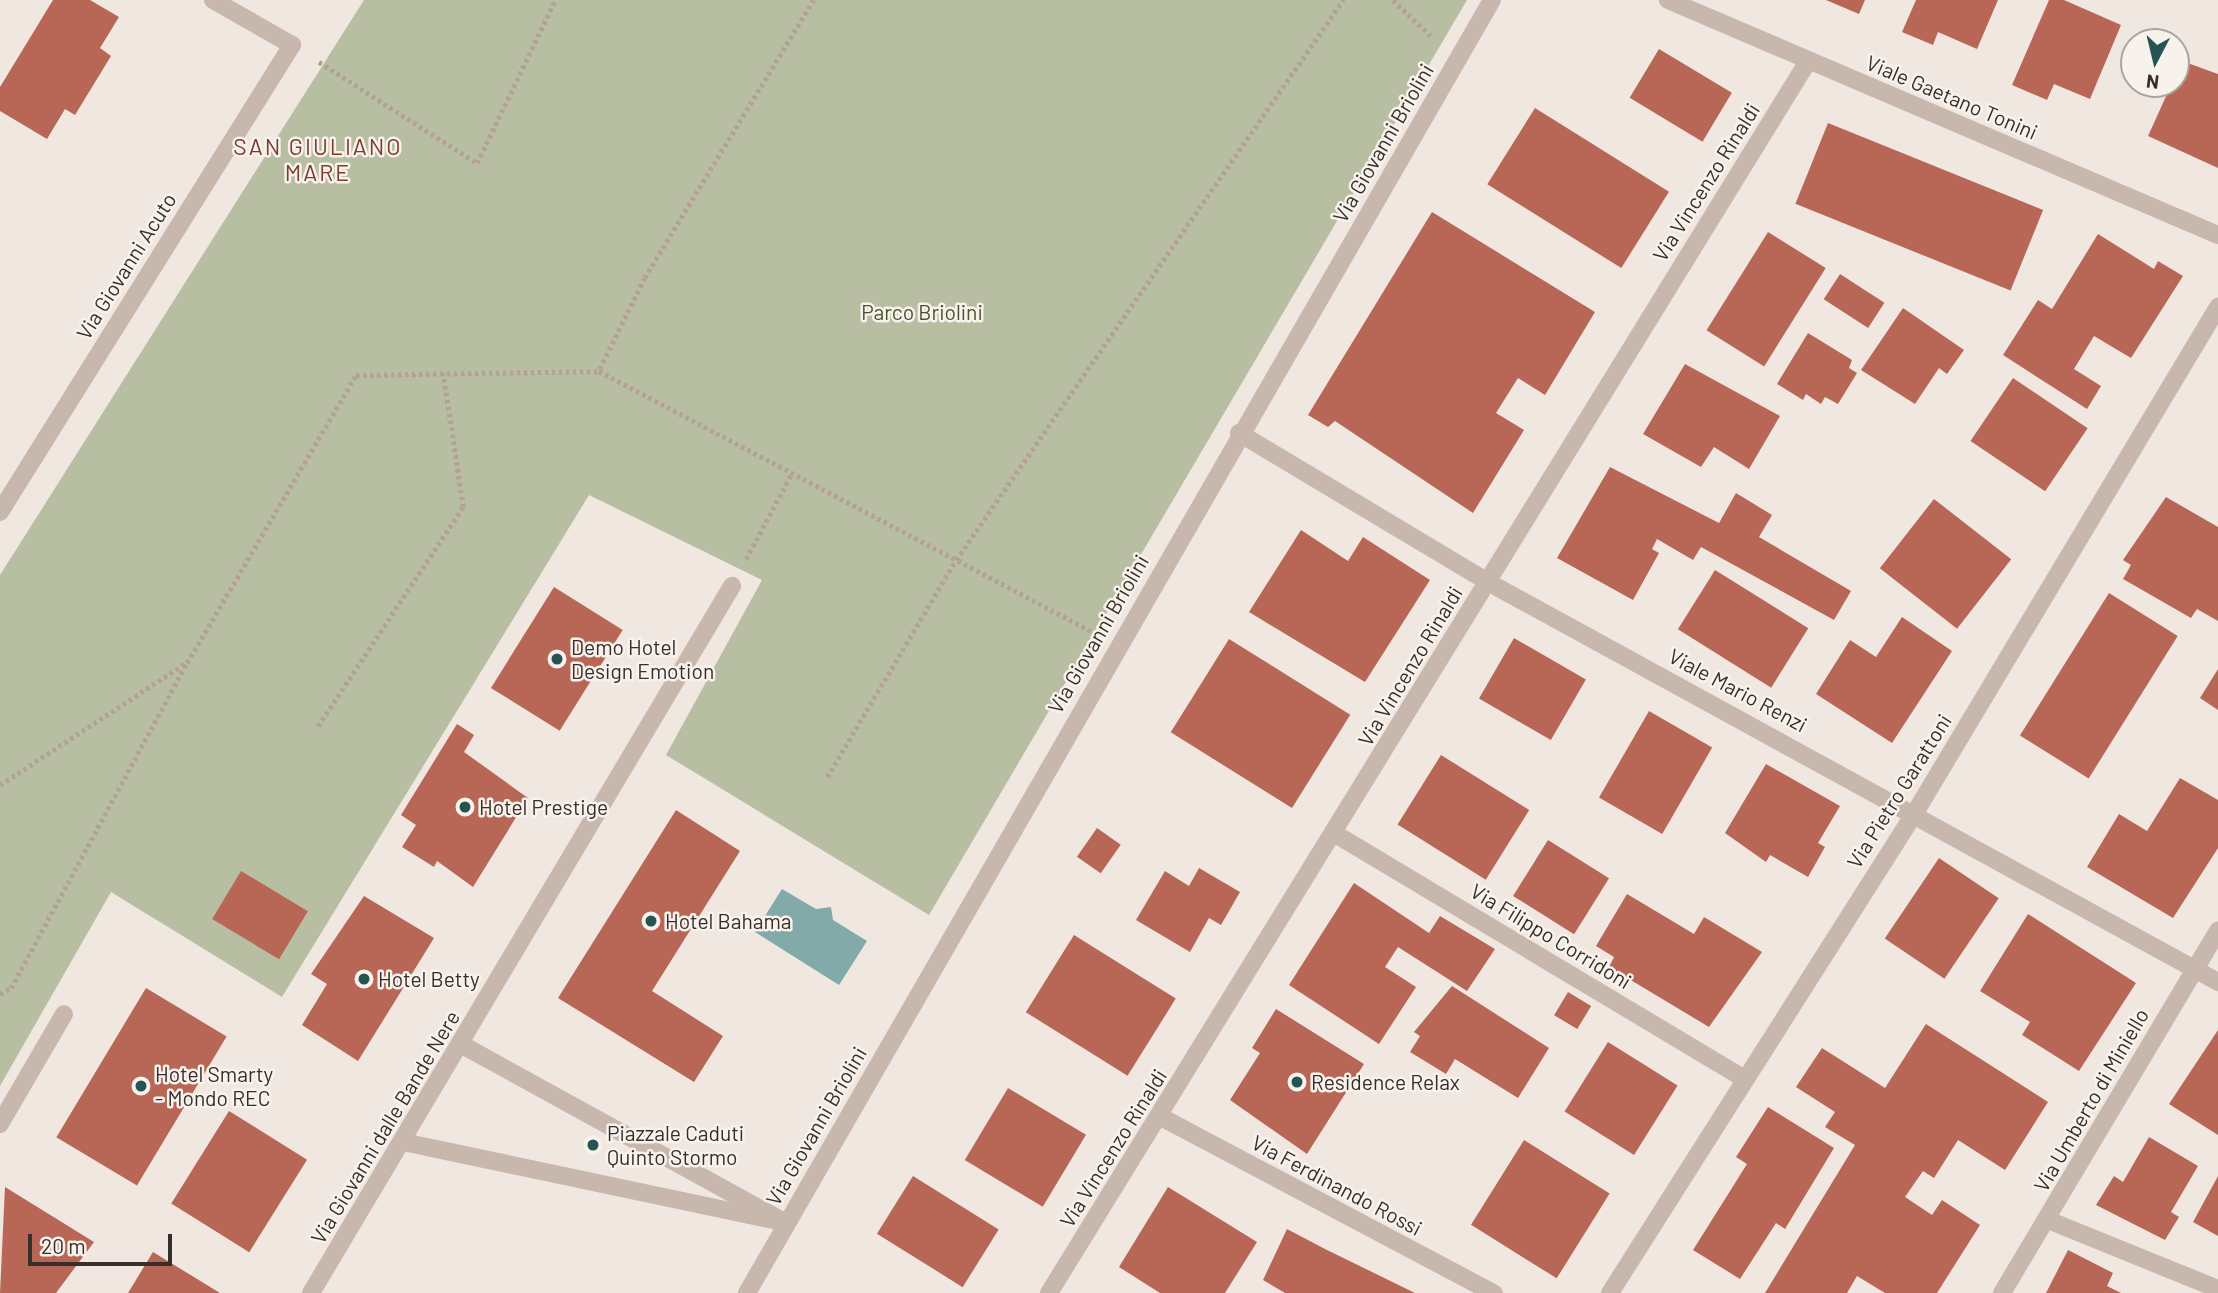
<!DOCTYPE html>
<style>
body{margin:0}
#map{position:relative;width:2218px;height:1293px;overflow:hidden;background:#f0e8e0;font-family:Barlow,sans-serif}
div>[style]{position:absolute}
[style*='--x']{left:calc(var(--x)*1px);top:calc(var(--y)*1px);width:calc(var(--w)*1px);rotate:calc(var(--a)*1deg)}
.green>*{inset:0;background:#b7bea2}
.water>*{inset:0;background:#82aaa9}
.building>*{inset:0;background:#b86656;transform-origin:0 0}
.path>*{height:4.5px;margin-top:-2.25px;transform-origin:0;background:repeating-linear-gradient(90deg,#b3a198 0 3.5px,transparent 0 7px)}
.lane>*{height:18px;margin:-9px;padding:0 9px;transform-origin:9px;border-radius:9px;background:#c8b7ad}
.street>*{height:18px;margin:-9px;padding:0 9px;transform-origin:9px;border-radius:9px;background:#c8b7ad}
.dots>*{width:19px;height:19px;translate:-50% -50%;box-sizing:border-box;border:4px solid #f8f2ec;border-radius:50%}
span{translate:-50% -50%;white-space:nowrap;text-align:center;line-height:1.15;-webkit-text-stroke:5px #f8f2ec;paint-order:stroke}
.street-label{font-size:21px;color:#372e2b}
.park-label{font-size:21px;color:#495231}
.poi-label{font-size:21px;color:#372e2b}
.left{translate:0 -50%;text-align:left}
.neighbourhood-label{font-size:23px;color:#7d3a2d;letter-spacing:2px}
.north{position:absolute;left:2120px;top:28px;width:70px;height:70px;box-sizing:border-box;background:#f8f2ec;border:2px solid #aba49f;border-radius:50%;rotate:187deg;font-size:19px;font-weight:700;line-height:28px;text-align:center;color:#372e2b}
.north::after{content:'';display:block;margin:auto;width:24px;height:32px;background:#255453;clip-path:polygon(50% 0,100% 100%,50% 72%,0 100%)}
.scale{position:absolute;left:28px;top:1234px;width:144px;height:32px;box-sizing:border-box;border:4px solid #372e2b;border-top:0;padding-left:9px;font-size:21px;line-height:24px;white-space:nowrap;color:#372e2b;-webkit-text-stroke:5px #f8f2ec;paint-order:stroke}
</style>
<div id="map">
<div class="green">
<div style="clip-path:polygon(364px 0,1467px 0,929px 915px,666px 755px,762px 580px,589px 495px,282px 997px,111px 892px,0 1086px,0 575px)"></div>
</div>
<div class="water">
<div style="clip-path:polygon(782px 889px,816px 909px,831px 907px,833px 920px,867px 941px,839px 985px,755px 932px)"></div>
</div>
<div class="building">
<div style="clip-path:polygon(53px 0,90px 0,119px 17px,100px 48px,111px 56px,75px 115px,65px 109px,47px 139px,0 111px,0 87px)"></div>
<div style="clip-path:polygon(1826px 0,1865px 0,1859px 14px)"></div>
<div style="clip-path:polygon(1916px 0,1998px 0,1977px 49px,1938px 32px,1933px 45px,1902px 32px)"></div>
<div style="clip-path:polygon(2049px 0,2064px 0,2121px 25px,2090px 99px,2054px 84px,2047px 100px,2012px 85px)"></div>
<div style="left:1659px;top:49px;width:85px;height:57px;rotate:31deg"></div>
<div style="clip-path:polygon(2182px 61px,2218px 74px,2218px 168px,2148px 136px)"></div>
<div style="left:1535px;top:108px;width:158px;height:90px;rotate:32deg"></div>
<div style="left:1828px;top:123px;width:232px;height:87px;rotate:22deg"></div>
<div style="clip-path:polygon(1432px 212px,1595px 312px,1545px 395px,1518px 378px,1496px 413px,1524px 430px,1473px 513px,1335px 421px,1328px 427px,1308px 415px)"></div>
<div style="left:1768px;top:232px;width:68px;height:116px;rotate:32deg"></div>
<div style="clip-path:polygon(2098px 234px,2154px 269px,2158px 261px,2183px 276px,2131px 358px,2094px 336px,2074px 369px,2101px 386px,2087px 409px,2003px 355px,2038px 300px,2052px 309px)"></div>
<div style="left:1840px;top:274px;width:53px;height:30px;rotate:33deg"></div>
<div style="clip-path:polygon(1903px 308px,1964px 350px,1947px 374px,1939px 368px,1915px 404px,1861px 370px)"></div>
<div style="clip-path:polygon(1808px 333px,1852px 360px,1849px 368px,1857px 373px,1838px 404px,1825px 397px,1821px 404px,1806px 394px,1803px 400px,1777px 384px)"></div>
<div style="clip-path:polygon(1685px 364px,1780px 416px,1749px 469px,1714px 447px,1701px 467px,1643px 434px)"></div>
<div style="left:2013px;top:378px;width:90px;height:76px;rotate:34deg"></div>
<div style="clip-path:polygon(1610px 467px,1719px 523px,1736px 493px,1772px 515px,1759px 537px,1851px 591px,1834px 620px,1701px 547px,1693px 560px,1657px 539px,1652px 549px,1659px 553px,1633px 600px,1557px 558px)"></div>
<div style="clip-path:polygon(2166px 497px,2218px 527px,2218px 621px,2197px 609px,2191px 618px,2123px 579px,2131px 565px,2123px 560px)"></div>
<div style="left:1934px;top:499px;width:98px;height:88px;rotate:38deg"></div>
<div style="clip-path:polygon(1301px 530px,1348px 561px,1363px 537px,1430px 580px,1365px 682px,1249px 612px)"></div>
<div style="left:1715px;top:570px;width:110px;height:70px;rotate:32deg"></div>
<div style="left:554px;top:587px;width:81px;height:119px;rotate:32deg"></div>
<div style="left:2109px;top:593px;width:81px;height:168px;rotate:32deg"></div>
<div style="clip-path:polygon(1902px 617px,1952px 651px,1892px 743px,1816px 694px,1850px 640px,1876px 657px)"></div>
<div style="left:1514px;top:638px;width:83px;height:70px;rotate:30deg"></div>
<div style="left:1229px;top:639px;width:143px;height:110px;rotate:32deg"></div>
<div style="clip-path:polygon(2218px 669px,2218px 710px,2200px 698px)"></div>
<div style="left:1649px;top:711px;width:73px;height:100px;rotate:30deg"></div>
<div style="clip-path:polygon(457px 724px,474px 735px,464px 752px,528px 798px,473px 887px,437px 861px,434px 867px,402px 847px,416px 825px,401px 815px)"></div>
<div style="left:1441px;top:755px;width:104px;height:82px;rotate:32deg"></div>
<div style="clip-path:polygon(1766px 764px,1840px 806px,1818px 843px,1825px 847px,1808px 877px,1770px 855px,1766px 862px,1725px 833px)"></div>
<div style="clip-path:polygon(2180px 778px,2218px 800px,2218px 848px,2173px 918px,2087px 867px,2119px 814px,2147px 831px)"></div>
<div style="clip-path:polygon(676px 810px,740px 851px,652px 991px,723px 1036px,694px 1082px,558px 998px)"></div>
<div style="left:1097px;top:828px;width:29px;height:35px;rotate:35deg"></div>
<div style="left:1548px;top:840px;width:72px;height:66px;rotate:32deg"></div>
<div style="left:1939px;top:858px;width:72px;height:97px;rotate:34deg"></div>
<div style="clip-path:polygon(1199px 868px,1240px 892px,1221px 925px,1209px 918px,1190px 952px,1136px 920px,1165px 871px,1189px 886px)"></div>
<div style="left:241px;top:871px;width:78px;height:56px;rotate:31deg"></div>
<div style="clip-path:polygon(1354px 883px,1429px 933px,1440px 916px,1495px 949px,1467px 991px,1398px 947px,1385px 967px,1416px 987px,1379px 1044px,1289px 985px)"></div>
<div style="clip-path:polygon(1627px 894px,1694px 934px,1704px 917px,1762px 952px,1709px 1027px,1609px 967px,1614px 957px,1596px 946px)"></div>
<div style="clip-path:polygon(364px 896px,434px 938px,358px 1061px,302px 1025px,327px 984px,311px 974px)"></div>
<div style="clip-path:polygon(2028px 914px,2136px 983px,2079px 1071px,2022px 1035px,2030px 1022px,1980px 991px)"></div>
<div style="left:1074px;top:935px;width:120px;height:91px;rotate:32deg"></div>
<div style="clip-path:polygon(1452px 986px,1549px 1048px,1518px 1098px,1455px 1059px,1446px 1074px,1410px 1052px,1420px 1036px,1414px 1032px)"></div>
<div style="left:146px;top:988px;width:94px;height:174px;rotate:31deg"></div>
<div style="left:1568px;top:992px;width:27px;height:27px;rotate:31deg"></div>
<div style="clip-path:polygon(1276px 1009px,1364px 1064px,1307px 1154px,1230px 1100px,1260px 1053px,1252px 1048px)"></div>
<div style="clip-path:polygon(1926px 1024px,2048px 1102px,2005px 1170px,1958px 1140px,1934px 1178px,1923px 1171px,1905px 1197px,1932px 1215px,1942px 1200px,1980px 1225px,1937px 1293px,1885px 1293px,1857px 1276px,1847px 1293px,1765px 1293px,1855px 1145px,1825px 1127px,1835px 1112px,1796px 1087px,1822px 1048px,1885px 1088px)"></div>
<div style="clip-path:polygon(2218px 1030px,2218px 1135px,2169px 1104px)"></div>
<div style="left:1608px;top:1042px;width:82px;height:82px;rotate:32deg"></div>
<div style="left:1008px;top:1088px;width:91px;height:84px;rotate:31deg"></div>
<div style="clip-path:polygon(1768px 1107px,1834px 1148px,1785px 1229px,1776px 1223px,1740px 1279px,1693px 1250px,1747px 1164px,1736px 1157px)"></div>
<div style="left:229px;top:1111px;width:92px;height:109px;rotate:32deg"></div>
<div style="clip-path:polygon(2149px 1137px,2198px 1166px,2171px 1212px,2179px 1217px,2165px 1240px,2096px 1205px,2114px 1176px,2123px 1182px)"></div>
<div style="left:1524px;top:1140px;width:101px;height:100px;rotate:32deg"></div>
<div style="left:913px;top:1176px;width:101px;height:68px;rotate:32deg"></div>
<div style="clip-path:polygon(2218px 1176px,2218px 1236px,2193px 1222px)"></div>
<div style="clip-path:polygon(5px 1187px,94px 1242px,56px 1293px,0 1293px)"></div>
<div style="clip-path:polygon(1168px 1187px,1257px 1242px,1225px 1293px,1160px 1293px,1119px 1267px)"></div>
<div style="clip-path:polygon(1287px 1229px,1325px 1249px,1415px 1293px,1285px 1293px,1263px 1280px)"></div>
<div style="clip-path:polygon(2068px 1250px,2113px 1273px,2107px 1286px,2121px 1293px,2046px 1293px)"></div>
<div style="clip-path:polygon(153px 1252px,220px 1293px,128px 1293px)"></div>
</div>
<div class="path">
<div style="--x:814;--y:0;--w:325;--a:121.3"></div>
<div style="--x:645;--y:278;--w:104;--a:116.3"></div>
<div style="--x:599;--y:371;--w:556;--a:27.85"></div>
<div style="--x:1393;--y:0;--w:52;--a:43.5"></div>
<div style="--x:319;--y:62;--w:188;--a:32.6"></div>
<div style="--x:477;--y:163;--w:181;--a:-64.4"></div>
<div style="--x:746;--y:559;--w:98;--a:-61.9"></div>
<div style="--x:318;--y:726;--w:263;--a:-56.5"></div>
<div style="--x:463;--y:507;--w:135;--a:-98.5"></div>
<div style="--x:827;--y:777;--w:252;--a:-59.3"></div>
<div style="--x:956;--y:560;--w:681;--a:-55.35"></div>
<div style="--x:0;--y:785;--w:222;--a:-33.3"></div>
<div style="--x:0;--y:994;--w:13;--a:-29"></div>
<div style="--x:11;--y:988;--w:370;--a:-61.6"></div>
<div style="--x:187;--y:663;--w:334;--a:-59.6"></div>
<div style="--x:356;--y:375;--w:243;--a:-0.9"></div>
</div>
<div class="lane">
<div style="--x:403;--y:1142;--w:391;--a:11.9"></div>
<div style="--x:786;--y:1223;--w:370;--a:-151.2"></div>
</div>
<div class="street">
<div style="--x:1668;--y:0;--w:598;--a:23.14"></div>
<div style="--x:1239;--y:433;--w:288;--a:30.9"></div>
<div style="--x:1486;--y:581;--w:835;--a:28.71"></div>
<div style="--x:0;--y:512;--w:551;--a:-57.98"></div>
<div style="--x:292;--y:45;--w:91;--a:-150.3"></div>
<div style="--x:1337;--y:835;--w:472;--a:30.9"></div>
<div style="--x:1159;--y:1116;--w:379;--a:27.9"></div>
<div style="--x:0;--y:1124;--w:127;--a:-59.8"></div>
<div style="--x:2048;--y:1220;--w:183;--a:22.1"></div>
<div style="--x:311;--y:1293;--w:823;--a:-59.23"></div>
<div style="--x:747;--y:1293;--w:1492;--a:-60.05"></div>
<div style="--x:1049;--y:1293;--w:1447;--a:-58.36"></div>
<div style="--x:1610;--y:1293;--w:571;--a:-57.59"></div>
<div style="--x:1916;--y:811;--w:588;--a:-59.07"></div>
<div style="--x:2002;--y:1293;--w:422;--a:-59.2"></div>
</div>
<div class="dots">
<div style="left:557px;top:659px;background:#255453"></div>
<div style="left:465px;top:807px;background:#255453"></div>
<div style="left:651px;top:921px;background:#255453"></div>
<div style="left:364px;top:979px;background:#255453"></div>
<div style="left:1297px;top:1082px;background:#255453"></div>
<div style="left:141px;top:1086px;background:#255453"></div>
<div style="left:593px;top:1145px;background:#255453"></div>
</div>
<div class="street-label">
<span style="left:1952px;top:97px;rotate:23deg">Viale Gaetano Tonini</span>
<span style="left:1383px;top:143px;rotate:-60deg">Via Giovanni Briolini</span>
<span style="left:1706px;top:182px;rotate:-58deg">Via Vincenzo Rinaldi</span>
<span style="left:126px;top:266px;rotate:-58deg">Via Giovanni Acuto</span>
<span style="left:1098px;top:634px;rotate:-60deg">Via Giovanni Briolini</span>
<span style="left:1410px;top:666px;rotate:-59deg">Via Vincenzo Rinaldi</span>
<span style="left:1738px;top:690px;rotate:28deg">Viale Mario Renzi</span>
<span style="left:1899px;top:791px;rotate:-58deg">Via Pietro Garattoni</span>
<span style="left:1551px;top:936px;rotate:31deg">Via Filippo Corridoni</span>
<span style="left:2091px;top:1100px;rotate:-60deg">Via Umberto di Miniello</span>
<span style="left:816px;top:1126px;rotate:-60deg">Via Giovanni Briolini</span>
<span style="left:385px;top:1127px;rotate:-59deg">Via Giovanni dalle Bande Nere</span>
<span style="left:1113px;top:1148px;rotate:-58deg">Via Vincenzo Rinaldi</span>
<span style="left:1337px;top:1185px;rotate:28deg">Via Ferdinando Rossi</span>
</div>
<div class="park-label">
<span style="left:922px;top:312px">Parco Briolini</span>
</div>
<div class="poi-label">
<span class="left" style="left:571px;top:659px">Demo Hotel<br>Design Emotion</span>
<span class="left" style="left:479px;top:807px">Hotel Prestige</span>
<span class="left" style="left:665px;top:921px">Hotel Bahama</span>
<span class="left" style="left:378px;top:979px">Hotel Betty</span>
<span class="left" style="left:155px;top:1086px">Hotel Smarty<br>- Mondo REC</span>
<span class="left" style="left:1311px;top:1082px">Residence Relax</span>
<span class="left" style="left:607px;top:1145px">Piazzale Caduti<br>Quinto Stormo</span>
</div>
<div class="neighbourhood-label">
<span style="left:318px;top:159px">SAN GIULIANO<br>MARE</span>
</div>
<div class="north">N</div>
<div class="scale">20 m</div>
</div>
